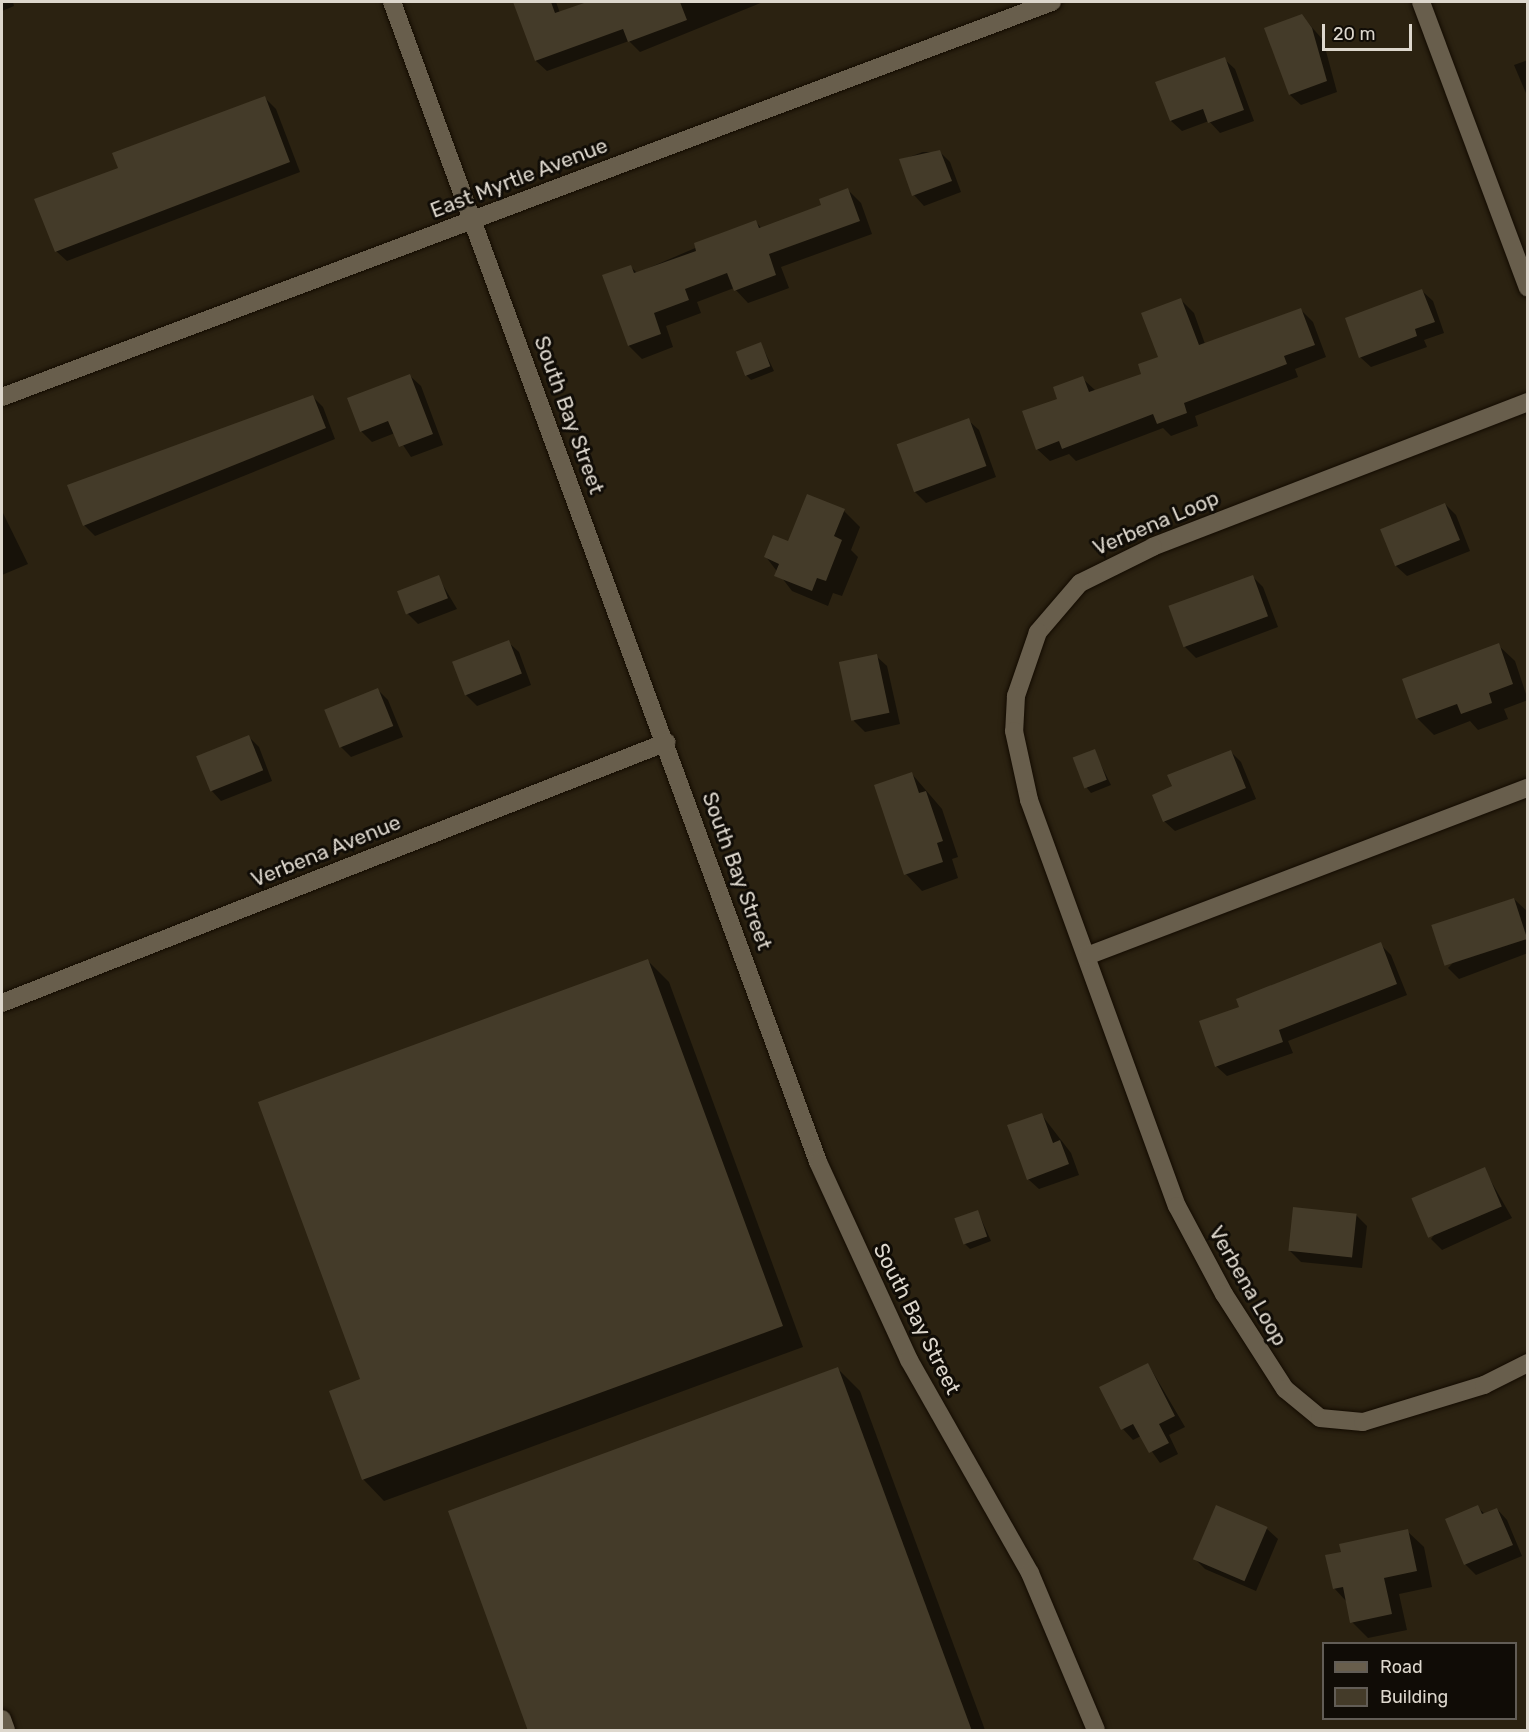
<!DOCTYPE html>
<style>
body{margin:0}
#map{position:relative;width:1529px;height:1732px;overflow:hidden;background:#2b2211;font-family:Rubik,sans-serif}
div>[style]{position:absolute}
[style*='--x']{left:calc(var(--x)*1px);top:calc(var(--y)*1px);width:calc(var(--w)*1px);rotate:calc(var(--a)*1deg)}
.shadow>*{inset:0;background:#0007}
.building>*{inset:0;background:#443b29;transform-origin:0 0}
.roads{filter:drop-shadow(0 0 2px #130b00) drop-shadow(0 0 2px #130b00)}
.minor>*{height:18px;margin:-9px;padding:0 9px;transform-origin:9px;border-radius:9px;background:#685e4c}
span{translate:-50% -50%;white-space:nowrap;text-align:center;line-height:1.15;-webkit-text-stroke:6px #100c06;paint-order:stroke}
.street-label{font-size:21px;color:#ddd7cd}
.frame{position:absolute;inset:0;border:3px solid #ddd7cd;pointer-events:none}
.legend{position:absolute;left:1322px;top:1642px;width:195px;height:78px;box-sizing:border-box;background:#100c06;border:2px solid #625d56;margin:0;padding:8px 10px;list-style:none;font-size:18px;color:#ddd7cd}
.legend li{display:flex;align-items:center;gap:12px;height:30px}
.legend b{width:30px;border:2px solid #625d56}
.scale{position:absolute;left:1322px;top:24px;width:90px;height:27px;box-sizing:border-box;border:3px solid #ddd7cd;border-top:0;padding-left:8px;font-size:18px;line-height:21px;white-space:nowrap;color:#ddd7cd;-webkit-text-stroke:4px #100c06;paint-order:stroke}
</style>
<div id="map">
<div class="shadow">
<div style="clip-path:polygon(2px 2px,13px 2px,14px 6px,2px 11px)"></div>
<div style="clip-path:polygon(515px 2px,556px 2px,560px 13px,610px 2px,763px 2px,640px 52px,629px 41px,547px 71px,536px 61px)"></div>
<div style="clip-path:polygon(1302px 16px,1323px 40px,1337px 92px,1301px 105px,1290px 95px,1266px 29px)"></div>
<div style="clip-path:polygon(1224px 59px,1235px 69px,1254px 121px,1220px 133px,1209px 121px,1182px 131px,1171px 121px)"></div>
<div style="clip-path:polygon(1528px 60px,1528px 98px,1514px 65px)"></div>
<div style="clip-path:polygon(265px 98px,276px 109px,300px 172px,67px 261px,56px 251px)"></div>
<div style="clip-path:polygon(923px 152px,940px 152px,950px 162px,961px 192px,924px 206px,914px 195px,901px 160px)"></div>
<div style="clip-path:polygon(848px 190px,861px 203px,872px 234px,781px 267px,789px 288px,748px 303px,734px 288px,697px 302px,701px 313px,666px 326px,673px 347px,642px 359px,629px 346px,631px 267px,637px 273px,756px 222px,762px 229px,823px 206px)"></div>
<div style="clip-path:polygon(1422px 291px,1433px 301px,1444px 333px,1424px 340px,1427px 347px,1371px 367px,1360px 357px)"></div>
<div style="clip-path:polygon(1181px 300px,1194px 313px,1205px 344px,1300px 309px,1313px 322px,1326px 357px,1295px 369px,1298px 377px,1195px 416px,1198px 426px,1171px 436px,1163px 428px,1076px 461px,1069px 454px,1050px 461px,1037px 449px,1059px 399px,1082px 378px,1096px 391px,1143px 374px,1160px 358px)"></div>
<div style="clip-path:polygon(761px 344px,774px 371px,751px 380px,746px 375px)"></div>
<div style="clip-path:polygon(410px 376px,421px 386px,443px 445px,411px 457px,395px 433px,372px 442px,361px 431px)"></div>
<div style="clip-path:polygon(312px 396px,323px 407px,335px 439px,95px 536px,84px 525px)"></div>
<div style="clip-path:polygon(968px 420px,979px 430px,996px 477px,926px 503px,915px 492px)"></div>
<div style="clip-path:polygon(1445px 504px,1456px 515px,1470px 551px,1407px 576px,1396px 566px,1382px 530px)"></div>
<div style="clip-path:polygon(2px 511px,28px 564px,2px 575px)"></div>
<div style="clip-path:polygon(844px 511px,860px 527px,851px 550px,858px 557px,842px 596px,833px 593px,828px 606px,792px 591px,766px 557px)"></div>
<div style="clip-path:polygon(438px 577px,457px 609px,418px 624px,407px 613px)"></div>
<div style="clip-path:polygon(1253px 577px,1263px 587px,1278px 627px,1196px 658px,1185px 647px)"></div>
<div style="clip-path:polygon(508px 642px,519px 652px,531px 685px,477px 706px,466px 695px)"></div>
<div style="clip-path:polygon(1498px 645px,1515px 661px,1528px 700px,1504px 709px,1508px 719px,1478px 730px,1470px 721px,1434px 735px,1418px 719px,1404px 680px)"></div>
<div style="clip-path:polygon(876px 656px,887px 666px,900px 724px,865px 732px,854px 721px)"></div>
<div style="clip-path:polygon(378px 690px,388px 700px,403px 737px,351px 757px,340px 746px)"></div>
<div style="clip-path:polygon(249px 737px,259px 747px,272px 781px,221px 801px,211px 790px)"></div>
<div style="clip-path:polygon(1094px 751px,1111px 785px,1091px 793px,1087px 788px)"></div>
<div style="clip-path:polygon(1231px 752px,1241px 762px,1256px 799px,1175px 831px,1164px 821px,1174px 787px)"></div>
<div style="clip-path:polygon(912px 774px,942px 809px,958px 857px,952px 859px,958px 878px,922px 891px,906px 874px)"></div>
<div style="clip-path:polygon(1514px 899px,1528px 912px,1528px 953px,1459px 979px,1448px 968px)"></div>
<div style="clip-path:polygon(1380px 944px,1391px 955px,1407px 995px,1288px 1041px,1293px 1053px,1227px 1076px,1216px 1066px,1241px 1007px)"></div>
<div style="clip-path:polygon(647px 960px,669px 982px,803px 1347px,384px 1501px,363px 1479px,362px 1380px)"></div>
<div style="clip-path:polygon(1041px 1114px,1071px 1153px,1079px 1175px,1039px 1189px,1028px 1179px)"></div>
<div style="clip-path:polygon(1484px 1169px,1512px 1218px,1442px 1250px,1431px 1239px)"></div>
<div style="clip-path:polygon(978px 1212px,991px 1241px,970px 1249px,965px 1244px)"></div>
<div style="clip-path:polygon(1356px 1215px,1367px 1226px,1362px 1268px,1301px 1262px,1290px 1251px)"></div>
<div style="clip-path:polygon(1148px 1364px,1185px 1427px,1169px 1435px,1178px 1454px,1160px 1463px,1141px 1436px,1133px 1440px,1123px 1429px)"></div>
<div style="clip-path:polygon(838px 1369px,860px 1391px,985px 1730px,530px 1730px)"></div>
<div style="clip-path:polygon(1216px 1507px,1267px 1529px,1278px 1539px,1256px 1591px,1205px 1569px,1194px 1558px)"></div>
<div style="clip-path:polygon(1477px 1507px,1485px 1514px,1497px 1509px,1507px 1520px,1522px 1556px,1476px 1575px,1465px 1564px)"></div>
<div style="clip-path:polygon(1407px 1531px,1424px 1547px,1432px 1587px,1399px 1594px,1407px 1630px,1368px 1638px,1352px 1622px,1347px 1602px,1334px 1588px,1343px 1553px)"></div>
</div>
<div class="building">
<div style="clip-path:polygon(513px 2px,551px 2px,555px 13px,587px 2px,680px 2px,687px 20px,628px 42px,623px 29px,535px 61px)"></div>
<div style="clip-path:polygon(1302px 14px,1312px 28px,1327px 81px,1289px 95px,1264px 28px)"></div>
<div style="clip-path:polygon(1225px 57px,1244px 110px,1208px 123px,1203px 109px,1170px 121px,1155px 82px)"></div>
<div style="clip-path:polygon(265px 96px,290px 162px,55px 252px,34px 199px,118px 168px,112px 153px)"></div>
<div style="clip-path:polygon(940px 150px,952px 181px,912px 196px,899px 159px)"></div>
<div style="clip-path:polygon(848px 188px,860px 221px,769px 254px,776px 275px,734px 291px,727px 273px,685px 289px,689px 300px,654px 313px,661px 334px,628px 346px,602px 275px,631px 265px,634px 273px,696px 251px,694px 243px,724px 232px,756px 220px,759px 228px,821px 205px,819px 199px)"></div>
<div style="clip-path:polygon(1422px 289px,1435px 322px,1415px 329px,1417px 336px,1359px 358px,1345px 318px)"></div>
<div style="clip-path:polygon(1181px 298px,1199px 345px,1301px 308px,1315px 345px,1284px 356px,1287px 364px,1184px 403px,1187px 413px,1157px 424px,1153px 414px,1062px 449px,1059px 441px,1036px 450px,1022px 411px,1057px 399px,1053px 387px,1083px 376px,1089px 392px,1141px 374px,1138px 364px,1158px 357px,1141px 313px)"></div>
<div style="left:761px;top:342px;width:26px;height:27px;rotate:69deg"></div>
<div style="clip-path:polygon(410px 374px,433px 434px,399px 447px,388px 421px,360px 432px,347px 398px)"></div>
<div style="clip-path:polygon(313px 395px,326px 428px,83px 526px,67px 485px)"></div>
<div style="left:969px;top:418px;width:51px;height:77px;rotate:70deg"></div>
<div style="clip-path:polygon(807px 494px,845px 509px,834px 536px,842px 540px,826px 581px,817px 578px,812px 591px,774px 576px,779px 564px,764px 557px,773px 535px,788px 541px)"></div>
<div style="left:1445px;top:503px;width:40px;height:70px;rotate:68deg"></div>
<div style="left:439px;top:575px;width:25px;height:45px;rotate:69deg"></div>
<div style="left:1253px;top:575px;width:44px;height:90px;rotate:70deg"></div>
<div style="left:509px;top:640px;width:36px;height:61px;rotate:69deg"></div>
<div style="clip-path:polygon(1499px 643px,1513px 684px,1489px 693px,1492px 703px,1461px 714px,1457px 704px,1416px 719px,1402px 679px)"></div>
<div style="left:877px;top:654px;width:60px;height:39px;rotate:78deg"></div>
<div style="left:378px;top:688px;width:41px;height:58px;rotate:68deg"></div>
<div style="left:249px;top:735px;width:38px;height:57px;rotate:68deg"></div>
<div style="left:1095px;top:749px;width:33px;height:24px;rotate:69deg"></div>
<div style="clip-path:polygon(1231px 750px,1246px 788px,1163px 822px,1152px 795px,1172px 786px,1167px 775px)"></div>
<div style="clip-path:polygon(912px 772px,919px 793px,926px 791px,943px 841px,937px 843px,943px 862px,904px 875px,874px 785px)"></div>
<div style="left:1514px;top:898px;width:43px;height:87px;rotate:72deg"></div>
<div style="clip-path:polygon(1381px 942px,1397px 984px,1279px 1030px,1283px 1042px,1215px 1067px,1199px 1021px,1239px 1007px,1236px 999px)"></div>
<div style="clip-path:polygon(648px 959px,783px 1326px,362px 1480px,329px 1391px,360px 1379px,258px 1102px)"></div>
<div style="clip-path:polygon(1042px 1113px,1053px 1143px,1060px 1140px,1069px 1164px,1027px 1180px,1007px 1125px)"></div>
<div style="left:1485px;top:1167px;width:43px;height:80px;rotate:67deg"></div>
<div style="left:1293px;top:1207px;width:64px;height:44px;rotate:6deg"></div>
<div style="left:978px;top:1210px;width:28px;height:25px;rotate:71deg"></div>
<div style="clip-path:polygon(1148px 1363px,1175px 1416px,1159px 1424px,1169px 1443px,1149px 1453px,1133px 1424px,1121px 1430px,1099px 1387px)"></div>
<div style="clip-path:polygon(838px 1367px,972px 1731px,528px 1731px,448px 1511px)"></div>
<div style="left:1216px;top:1505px;width:56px;height:59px;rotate:23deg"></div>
<div style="clip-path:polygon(1478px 1505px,1482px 1514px,1497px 1508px,1513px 1545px,1464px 1565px,1445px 1519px)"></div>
<div style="clip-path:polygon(1408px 1529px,1417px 1571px,1384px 1578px,1392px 1614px,1350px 1623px,1343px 1587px,1333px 1589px,1325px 1555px,1341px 1552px,1339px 1544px)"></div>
</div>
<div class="roads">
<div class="minor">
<div style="--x:392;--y:2;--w:1236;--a:69.83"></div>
<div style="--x:818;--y:1162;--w:218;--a:65.3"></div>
<div style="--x:909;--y:1360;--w:245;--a:60.4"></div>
<div style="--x:1030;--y:1573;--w:170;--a:67.2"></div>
<div style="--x:1421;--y:2;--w:305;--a:69.5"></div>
<div style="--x:2;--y:397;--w:1122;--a:-20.62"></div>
<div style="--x:1528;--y:402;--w:402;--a:158.9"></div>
<div style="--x:1153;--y:547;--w:81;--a:153.7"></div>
<div style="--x:1080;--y:583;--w:65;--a:130.6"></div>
<div style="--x:1038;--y:632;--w:68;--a:109"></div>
<div style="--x:1016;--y:696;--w:35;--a:93"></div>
<div style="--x:1014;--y:731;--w:71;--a:77.7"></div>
<div style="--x:1029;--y:800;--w:432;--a:70"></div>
<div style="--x:1177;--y:1206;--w:100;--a:61.9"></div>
<div style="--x:1224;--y:1294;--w:113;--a:57.3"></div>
<div style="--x:1285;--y:1389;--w:45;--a:39.6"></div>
<div style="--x:1320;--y:1418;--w:43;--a:5.3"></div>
<div style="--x:1363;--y:1422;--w:127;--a:-17"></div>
<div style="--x:1484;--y:1385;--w:49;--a:-26.6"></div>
<div style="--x:1087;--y:956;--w:472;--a:-20.9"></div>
<div style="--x:2;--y:1003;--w:714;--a:-21.43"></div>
<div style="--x:2;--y:1719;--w:12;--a:70"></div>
</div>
</div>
<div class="street-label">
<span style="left:519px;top:178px;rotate:-21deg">East Myrtle Avenue</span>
<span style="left:569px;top:415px;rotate:70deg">South Bay Street</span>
<span style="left:1156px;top:523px;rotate:-23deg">Verbena Loop</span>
<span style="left:326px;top:851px;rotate:-22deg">Verbena Avenue</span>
<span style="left:737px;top:871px;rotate:70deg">South Bay Street</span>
<span style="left:1248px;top:1286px;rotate:60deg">Verbena Loop</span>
<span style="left:917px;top:1319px;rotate:63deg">South Bay Street</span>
</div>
<div class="frame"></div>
<ul class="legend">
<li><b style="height:8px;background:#685e4c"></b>Road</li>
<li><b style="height:16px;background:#443b29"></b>Building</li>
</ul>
<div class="scale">20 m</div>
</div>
